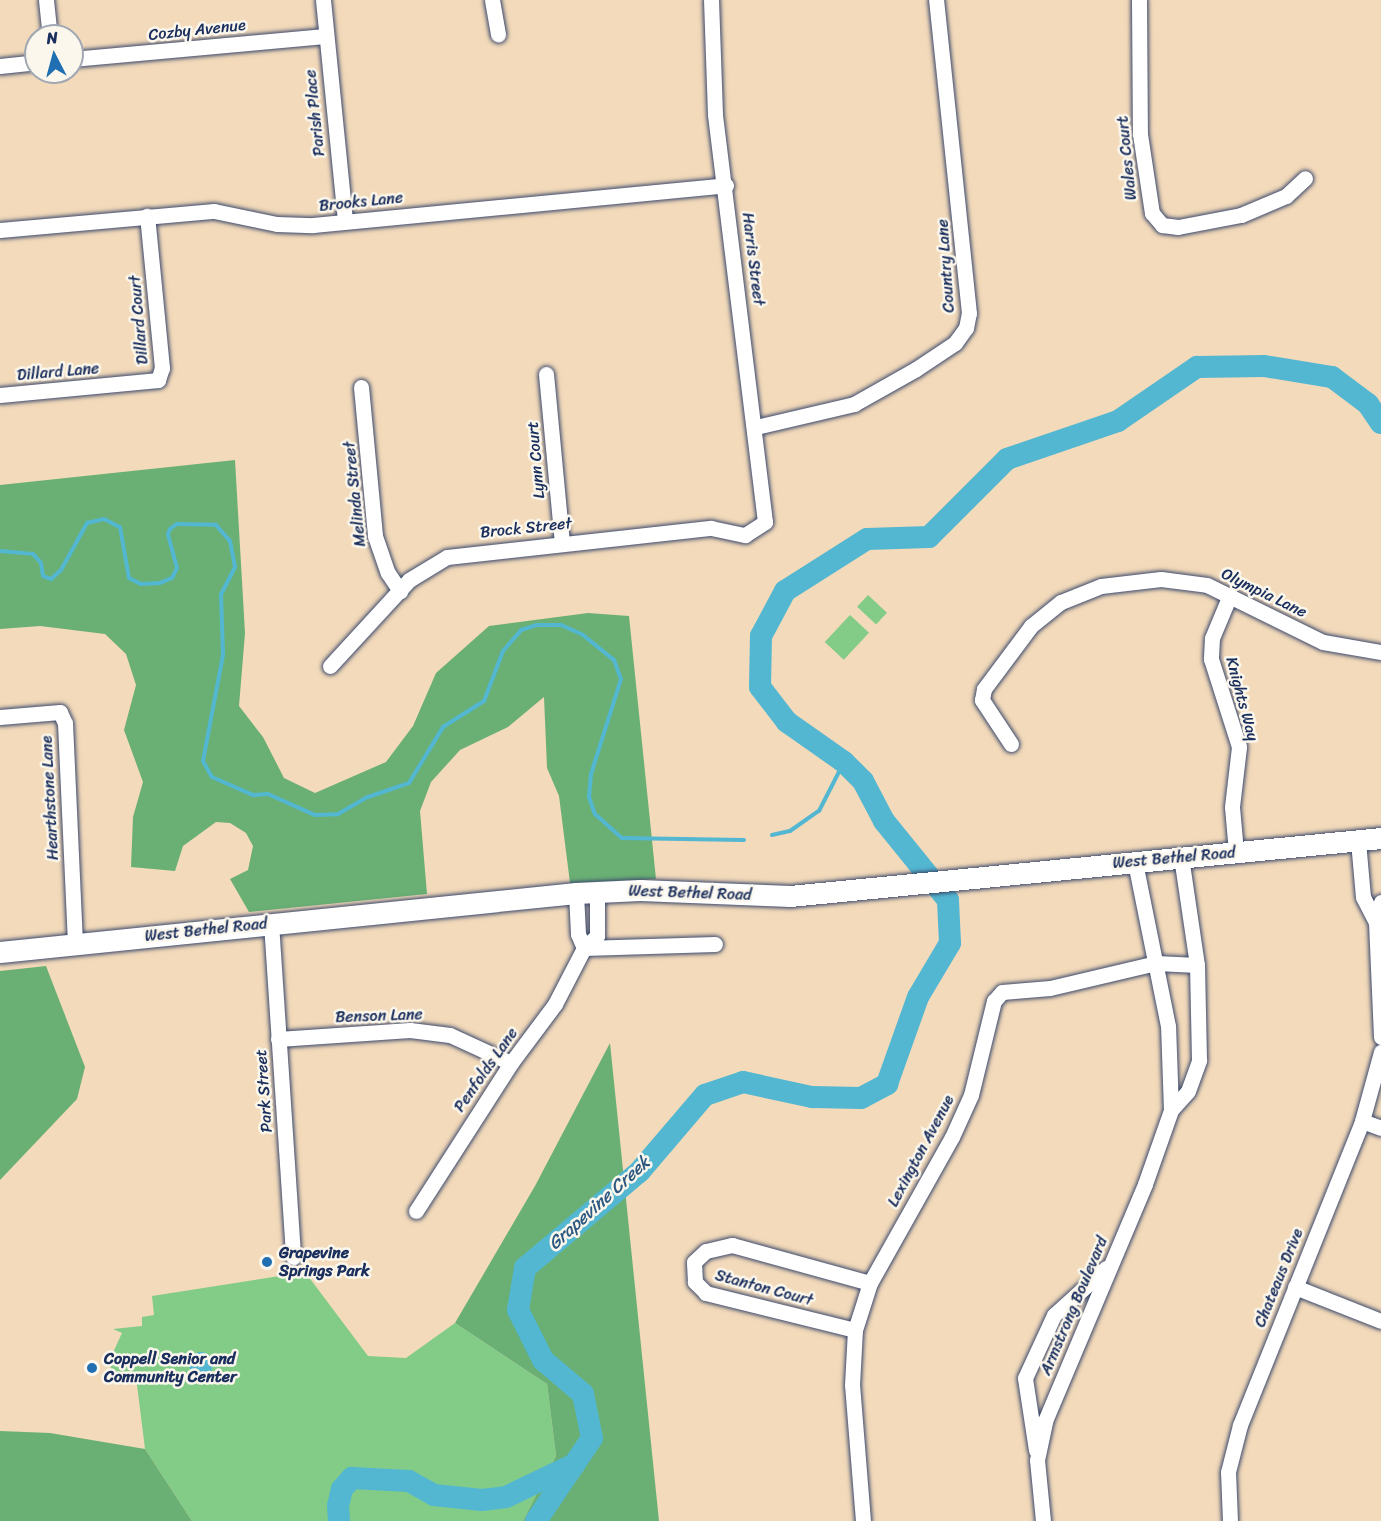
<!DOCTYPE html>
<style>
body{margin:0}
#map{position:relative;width:1381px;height:1521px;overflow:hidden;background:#f3daba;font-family:Sriracha,sans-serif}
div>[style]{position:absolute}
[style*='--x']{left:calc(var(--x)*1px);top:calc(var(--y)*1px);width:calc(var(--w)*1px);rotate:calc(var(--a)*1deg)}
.green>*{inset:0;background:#83cc88;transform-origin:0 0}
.forest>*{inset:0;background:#6ab074}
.water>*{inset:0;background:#53b7d2}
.round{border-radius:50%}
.stream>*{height:4px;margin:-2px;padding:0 2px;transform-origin:2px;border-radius:2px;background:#53b7d2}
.river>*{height:22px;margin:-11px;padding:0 11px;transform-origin:11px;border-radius:11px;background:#53b7d2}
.roads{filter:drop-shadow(0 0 2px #3b496c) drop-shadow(0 0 2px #3b496c)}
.minor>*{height:15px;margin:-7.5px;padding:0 7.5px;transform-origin:7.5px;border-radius:7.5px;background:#fff}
.secondary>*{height:21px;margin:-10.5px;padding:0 10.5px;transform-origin:10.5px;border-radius:10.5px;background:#fff}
.dots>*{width:16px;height:16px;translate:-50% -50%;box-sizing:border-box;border:3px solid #fbf7ec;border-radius:50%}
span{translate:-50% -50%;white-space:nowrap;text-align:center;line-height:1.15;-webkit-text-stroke:5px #fbf7ec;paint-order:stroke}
.street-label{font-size:16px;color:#1b2f5e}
.poi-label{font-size:16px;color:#1b2f5e;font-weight:700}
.left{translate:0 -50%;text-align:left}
.water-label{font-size:18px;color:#2c5881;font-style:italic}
.north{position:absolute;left:24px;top:24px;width:60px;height:60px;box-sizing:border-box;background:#fbf7ec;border:2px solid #a1a7b3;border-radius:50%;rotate:354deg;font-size:16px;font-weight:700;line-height:24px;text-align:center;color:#1b2f5e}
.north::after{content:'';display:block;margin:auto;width:21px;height:27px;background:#1f6fb2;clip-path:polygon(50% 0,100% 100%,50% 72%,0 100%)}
</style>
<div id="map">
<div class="green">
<div style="left:868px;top:595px;width:26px;height:16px;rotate:43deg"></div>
<div style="left:850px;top:615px;width:26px;height:37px;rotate:43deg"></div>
<div style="clip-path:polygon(305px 1272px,368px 1356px,406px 1358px,455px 1323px,547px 1384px,556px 1456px,523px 1521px,192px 1521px,145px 1449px,136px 1377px,112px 1379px,110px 1359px,122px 1333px,113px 1329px,142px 1326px,142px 1317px,154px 1315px,152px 1296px)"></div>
</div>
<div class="forest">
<div style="clip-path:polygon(235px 460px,245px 633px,239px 706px,263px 737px,284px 778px,315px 793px,386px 762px,413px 726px,436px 673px,489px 626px,588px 613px,629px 616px,656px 879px,570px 883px,559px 796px,547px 768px,544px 697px,508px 727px,460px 750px,431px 782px,420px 811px,427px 894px,249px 912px,230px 879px,248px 870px,253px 846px,246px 833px,230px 823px,216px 822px,183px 846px,175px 871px,131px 867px,133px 817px,143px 782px,124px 730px,136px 685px,126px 654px,105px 634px,40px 626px,0 629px,0 485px)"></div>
<div style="clip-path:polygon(46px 966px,85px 1067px,77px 1099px,0 1180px,0 971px)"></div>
<div style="clip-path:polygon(610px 1043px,659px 1521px,523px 1521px,556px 1456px,547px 1384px,455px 1323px,535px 1186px)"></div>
<div style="clip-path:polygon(0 1431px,50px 1433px,145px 1449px,192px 1521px,0 1521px)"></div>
</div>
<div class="water">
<div class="round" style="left:189px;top:1352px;width:24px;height:24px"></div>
</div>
<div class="stream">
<div style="--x:0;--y:551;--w:33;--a:5"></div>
<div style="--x:33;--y:554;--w:12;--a:48"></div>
<div style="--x:41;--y:563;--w:13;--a:81"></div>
<div style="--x:43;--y:576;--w:9;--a:21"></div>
<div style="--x:51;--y:579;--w:13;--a:-42"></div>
<div style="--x:61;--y:570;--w:54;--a:-61"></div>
<div style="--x:87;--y:523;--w:17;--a:-13"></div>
<div style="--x:104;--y:519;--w:18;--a:27"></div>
<div style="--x:120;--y:527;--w:52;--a:80"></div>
<div style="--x:129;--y:578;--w:13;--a:27"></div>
<div style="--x:141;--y:584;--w:19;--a:-3"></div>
<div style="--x:160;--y:583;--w:13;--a:-23"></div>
<div style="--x:172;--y:578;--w:11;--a:-63"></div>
<div style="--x:177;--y:568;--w:35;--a:-105"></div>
<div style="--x:168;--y:534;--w:5;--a:-68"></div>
<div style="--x:170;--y:529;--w:9;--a:-36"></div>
<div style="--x:177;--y:524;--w:39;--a:1"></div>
<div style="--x:216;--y:525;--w:21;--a:49"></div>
<div style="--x:230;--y:541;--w:26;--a:79"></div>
<div style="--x:235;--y:567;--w:30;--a:117"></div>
<div style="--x:221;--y:594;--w:61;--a:88.1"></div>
<div style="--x:223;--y:655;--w:108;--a:100.7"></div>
<div style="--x:203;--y:761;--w:18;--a:61"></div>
<div style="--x:212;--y:777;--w:45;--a:23.7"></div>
<div style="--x:253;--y:795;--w:15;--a:-4"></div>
<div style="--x:268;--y:794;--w:51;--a:24.1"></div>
<div style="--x:315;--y:815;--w:23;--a:-2"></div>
<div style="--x:338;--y:814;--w:34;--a:-30"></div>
<div style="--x:368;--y:797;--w:43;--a:-18.9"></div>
<div style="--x:409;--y:783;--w:66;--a:-58.7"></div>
<div style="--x:443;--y:727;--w:49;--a:-32.4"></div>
<div style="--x:484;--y:701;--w:53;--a:-69.2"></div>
<div style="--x:503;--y:651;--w:28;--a:-49"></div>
<div style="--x:521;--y:630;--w:16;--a:-18"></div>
<div style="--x:536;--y:625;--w:25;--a:0"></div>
<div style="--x:561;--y:625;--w:24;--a:24"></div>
<div style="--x:583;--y:635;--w:40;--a:39"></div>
<div style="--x:614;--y:660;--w:20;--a:70"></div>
<div style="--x:621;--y:679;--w:100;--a:107.5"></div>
<div style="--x:591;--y:774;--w:23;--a:95"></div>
<div style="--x:589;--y:797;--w:18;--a:71"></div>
<div style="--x:595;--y:814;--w:36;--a:42"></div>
<div style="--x:622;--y:838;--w:122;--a:0.9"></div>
<div style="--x:772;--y:835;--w:18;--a:-13"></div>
<div style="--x:790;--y:831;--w:35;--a:-35"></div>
<div style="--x:819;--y:811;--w:55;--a:-63"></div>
</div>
<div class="river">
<div style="--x:339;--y:1521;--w:15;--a:-94"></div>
<div style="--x:338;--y:1506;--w:17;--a:-77"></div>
<div style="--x:342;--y:1489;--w:15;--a:-48"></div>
<div style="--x:352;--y:1478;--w:57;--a:3"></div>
<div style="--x:409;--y:1481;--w:29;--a:29"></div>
<div style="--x:434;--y:1495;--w:48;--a:5.9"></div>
<div style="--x:482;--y:1500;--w:24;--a:-7"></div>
<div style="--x:506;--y:1497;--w:76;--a:-25.6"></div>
<div style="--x:536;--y:1521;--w:100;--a:-56"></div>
<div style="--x:592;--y:1438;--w:45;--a:-101.6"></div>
<div style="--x:583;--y:1394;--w:52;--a:-139.6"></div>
<div style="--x:543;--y:1360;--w:56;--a:-116.6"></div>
<div style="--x:518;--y:1310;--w:43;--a:-80.5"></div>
<div style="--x:525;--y:1268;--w:150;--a:-40.1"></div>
<div style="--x:640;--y:1171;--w:100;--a:-49.5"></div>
<div style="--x:705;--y:1095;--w:40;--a:-18.9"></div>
<div style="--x:743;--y:1082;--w:71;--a:12.3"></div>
<div style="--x:812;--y:1097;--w:49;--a:1.2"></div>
<div style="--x:861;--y:1098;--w:30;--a:-28"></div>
<div style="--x:887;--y:1084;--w:92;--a:-70.4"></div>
<div style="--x:918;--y:997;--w:63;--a:-59.3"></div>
<div style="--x:950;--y:943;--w:43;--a:-92.7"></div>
<div style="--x:948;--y:900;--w:102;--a:-129"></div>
<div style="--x:884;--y:821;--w:45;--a:-117.7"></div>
<div style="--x:863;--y:781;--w:27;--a:-135"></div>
<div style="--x:844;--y:762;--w:70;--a:-144.9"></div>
<div style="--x:787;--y:722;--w:44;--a:-127.6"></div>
<div style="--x:760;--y:687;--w:51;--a:-88.9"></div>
<div style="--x:761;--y:636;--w:51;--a:-61.9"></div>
<div style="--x:785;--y:591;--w:97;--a:-32.4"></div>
<div style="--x:867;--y:539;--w:62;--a:-1.8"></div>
<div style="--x:929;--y:537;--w:110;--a:-45"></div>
<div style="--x:1007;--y:459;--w:117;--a:-18.9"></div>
<div style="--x:1118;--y:421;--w:96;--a:-34.4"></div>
<div style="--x:1197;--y:367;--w:67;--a:-0.9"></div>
<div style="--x:1264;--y:366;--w:69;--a:9.2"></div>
<div style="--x:1332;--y:377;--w:45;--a:36.9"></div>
<div style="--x:1368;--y:404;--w:23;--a:56"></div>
</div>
<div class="roads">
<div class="minor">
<div style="--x:46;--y:0;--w:36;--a:84"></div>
<div style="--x:323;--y:0;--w:222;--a:84.3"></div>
<div style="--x:492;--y:0;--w:35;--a:80"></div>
<div style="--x:1139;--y:0;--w:134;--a:89.6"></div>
<div style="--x:1140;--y:134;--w:80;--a:81.4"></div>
<div style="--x:1152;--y:213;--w:16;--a:50"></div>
<div style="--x:1162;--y:225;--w:16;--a:7"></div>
<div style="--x:1178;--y:227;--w:64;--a:-10.8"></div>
<div style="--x:1241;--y:215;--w:49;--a:-22.9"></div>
<div style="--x:1286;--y:196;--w:26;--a:-43"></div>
<div style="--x:72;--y:59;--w:254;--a:-5.2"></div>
<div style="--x:0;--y:66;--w:36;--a:-6"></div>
<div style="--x:0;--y:230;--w:215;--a:-5.1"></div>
<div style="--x:214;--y:211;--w:64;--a:11.7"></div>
<div style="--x:277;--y:224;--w:36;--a:2"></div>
<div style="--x:313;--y:225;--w:415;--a:-5.5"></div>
<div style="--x:546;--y:374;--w:169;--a:84.6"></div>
<div style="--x:361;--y:387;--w:150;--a:84.6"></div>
<div style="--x:375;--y:536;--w:39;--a:71"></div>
<div style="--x:388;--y:573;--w:22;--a:56"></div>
<div style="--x:0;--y:395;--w:159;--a:-5.4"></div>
<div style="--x:158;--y:380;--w:13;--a:-72"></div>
<div style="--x:162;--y:368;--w:153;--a:-95.6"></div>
<div style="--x:756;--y:427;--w:101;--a:-13.2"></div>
<div style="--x:854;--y:404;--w:71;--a:-29.4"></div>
<div style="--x:916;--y:369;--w:47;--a:-33.7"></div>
<div style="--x:955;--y:343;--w:19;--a:-54"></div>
<div style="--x:966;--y:328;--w:15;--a:-79"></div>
<div style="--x:969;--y:313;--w:315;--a:-96"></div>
<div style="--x:1230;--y:595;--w:47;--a:112.7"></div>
<div style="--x:1212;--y:638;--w:21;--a:93"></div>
<div style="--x:1211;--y:659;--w:92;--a:72.3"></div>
<div style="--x:1239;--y:747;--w:60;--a:96.7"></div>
<div style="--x:1232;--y:807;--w:45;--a:84.9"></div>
<div style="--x:330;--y:666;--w:117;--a:-47.4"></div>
<div style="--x:409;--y:580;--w:44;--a:-31.2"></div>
<div style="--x:447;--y:557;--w:266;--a:-6.3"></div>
<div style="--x:711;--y:528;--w:35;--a:12"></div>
<div style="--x:745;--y:535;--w:24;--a:-33"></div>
<div style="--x:765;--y:522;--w:411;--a:-97"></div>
<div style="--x:715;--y:114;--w:114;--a:-92"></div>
<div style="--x:0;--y:717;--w:60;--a:-4.8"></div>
<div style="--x:60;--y:712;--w:12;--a:66"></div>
<div style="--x:65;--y:723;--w:221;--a:87.4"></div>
<div style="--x:1011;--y:744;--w:53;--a:-123.4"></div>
<div style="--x:982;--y:700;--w:11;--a:-80"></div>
<div style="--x:984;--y:689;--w:79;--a:-53.3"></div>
<div style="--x:1031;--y:626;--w:38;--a:-39"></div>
<div style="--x:1061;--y:602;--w:43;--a:-21.8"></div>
<div style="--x:1101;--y:586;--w:60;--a:-6.7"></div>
<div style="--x:1161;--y:579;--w:46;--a:7.4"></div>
<div style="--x:1207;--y:585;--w:129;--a:26.2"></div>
<div style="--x:1323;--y:642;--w:59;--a:9.8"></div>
<div style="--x:1358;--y:841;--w:56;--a:84.9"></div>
<div style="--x:1363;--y:897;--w:28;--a:63"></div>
<div style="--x:576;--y:893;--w:41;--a:87.2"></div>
<div style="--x:578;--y:934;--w:15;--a:67"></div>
<div style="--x:1381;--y:902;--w:21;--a:104"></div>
<div style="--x:1376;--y:922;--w:115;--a:87.5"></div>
<div style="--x:271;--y:923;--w:335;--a:86.2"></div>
<div style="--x:584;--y:948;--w:131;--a:-1.7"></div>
<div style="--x:278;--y:1039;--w:132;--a:-3.9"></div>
<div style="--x:410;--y:1030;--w:40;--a:7.1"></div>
<div style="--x:450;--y:1035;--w:67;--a:24.7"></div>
<div style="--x:1171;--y:1110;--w:25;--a:-48"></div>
<div style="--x:1188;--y:1091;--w:33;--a:-70"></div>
<div style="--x:1199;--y:1060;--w:95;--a:-91.2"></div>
<div style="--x:1197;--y:965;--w:109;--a:-98.4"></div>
<div style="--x:1362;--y:1121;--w:20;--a:20"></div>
<div style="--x:416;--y:1211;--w:176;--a:-57.3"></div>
<div style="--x:511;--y:1063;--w:74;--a:-53.3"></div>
<div style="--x:555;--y:1004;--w:63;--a:-62.6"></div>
<div style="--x:584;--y:948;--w:18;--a:-43"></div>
<div style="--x:597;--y:936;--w:44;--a:-90"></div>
<div style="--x:1295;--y:1287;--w:92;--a:21.6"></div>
<div style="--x:855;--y:1330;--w:154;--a:-166.1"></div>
<div style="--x:706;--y:1293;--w:16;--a:-135"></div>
<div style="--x:695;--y:1282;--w:20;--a:-93"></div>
<div style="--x:694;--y:1262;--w:16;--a:-43"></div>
<div style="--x:706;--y:1251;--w:27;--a:-13"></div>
<div style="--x:732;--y:1245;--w:143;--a:15.4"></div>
<div style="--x:1036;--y:1450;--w:73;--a:-98.7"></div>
<div style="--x:1025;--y:1378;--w:69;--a:-65.3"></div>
<div style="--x:1054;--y:1315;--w:70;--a:-42.1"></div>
<div style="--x:863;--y:1521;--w:136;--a:-94.6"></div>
<div style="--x:852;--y:1385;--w:55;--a:-86.9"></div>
<div style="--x:855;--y:1330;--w:49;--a:-72.3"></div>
<div style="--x:870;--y:1283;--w:167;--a:-60.7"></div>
<div style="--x:952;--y:1137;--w:46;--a:-65.7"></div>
<div style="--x:971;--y:1095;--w:97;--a:-76.3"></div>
<div style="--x:994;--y:1001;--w:12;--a:-48"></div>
<div style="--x:1002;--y:992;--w:48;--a:-4.8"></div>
<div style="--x:1050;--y:988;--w:109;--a:-13.3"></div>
<div style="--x:1156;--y:963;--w:41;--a:2.8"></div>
<div style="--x:1043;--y:1521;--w:61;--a:-95.6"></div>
<div style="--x:1037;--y:1460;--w:40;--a:-78"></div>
<div style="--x:1045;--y:1421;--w:257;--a:-67.1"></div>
<div style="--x:1145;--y:1184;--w:78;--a:-70.6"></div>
<div style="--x:1171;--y:1110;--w:84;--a:-92"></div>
<div style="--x:1168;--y:1026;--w:167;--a:-101.4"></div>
<div style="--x:1230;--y:1521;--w:49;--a:-92.3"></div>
<div style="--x:1228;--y:1472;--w:49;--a:-75.7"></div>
<div style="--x:1240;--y:1425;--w:328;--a:-68.1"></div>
<div style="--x:1362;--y:1121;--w:72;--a:-74.6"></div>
</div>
<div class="secondary">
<div style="--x:0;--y:952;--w:579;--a:-5.85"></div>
<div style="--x:576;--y:893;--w:64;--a:-2.7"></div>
<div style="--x:640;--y:890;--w:150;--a:2.3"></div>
<div style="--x:790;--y:896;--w:594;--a:-5.6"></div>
</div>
</div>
<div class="dots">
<div style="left:267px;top:1262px;background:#1f6fb2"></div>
<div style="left:92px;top:1368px;background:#1f6fb2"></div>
</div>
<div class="street-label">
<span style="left:197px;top:30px;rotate:-6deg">Cozby Avenue</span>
<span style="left:315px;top:113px;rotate:-96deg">Parish Place</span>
<span style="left:1127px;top:158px;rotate:-96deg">Wales Court</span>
<span style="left:361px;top:202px;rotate:-6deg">Brooks Lane</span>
<span style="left:753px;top:259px;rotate:83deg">Harris Street</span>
<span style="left:946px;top:266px;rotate:-94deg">Country Lane</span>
<span style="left:139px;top:320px;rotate:-95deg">Dillard Court</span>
<span style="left:58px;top:372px;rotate:-5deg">Dillard Lane</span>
<span style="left:536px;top:460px;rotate:-95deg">Lynn Court</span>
<span style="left:355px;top:494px;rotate:-96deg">Melinda Street</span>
<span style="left:526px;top:528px;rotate:-6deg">Brock Street</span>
<span style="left:1264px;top:593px;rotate:26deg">Olympia Lane</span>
<span style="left:1242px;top:699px;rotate:75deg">Knights Way</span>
<span style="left:50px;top:798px;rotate:-93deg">Hearthstone Lane</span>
<span style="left:1174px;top:858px;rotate:-5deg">West Bethel Road</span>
<span style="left:690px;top:893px;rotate:2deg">West Bethel Road</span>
<span style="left:206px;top:930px;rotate:-6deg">West Bethel Road</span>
<span style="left:379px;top:1016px;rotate:-2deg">Benson Lane</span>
<span style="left:486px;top:1070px;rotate:-55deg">Penfolds Lane</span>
<span style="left:264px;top:1091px;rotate:-94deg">Park Street</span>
<span style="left:921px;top:1151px;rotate:-62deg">Lexington Avenue</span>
<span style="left:1279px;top:1278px;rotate:-68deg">Chateaus Drive</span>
<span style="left:764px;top:1288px;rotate:15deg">Stanton Court</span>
<span style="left:1074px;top:1306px;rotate:-67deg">Armstrong Boulevard</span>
</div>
<div class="poi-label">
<span class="left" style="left:279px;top:1262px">Grapevine<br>Springs Park</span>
<span class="left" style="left:104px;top:1368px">Coppell Senior and<br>Community Center</span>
</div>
<div class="water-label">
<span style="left:599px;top:1203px;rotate:-42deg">Grapevine Creek</span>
</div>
<div class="north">N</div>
</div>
